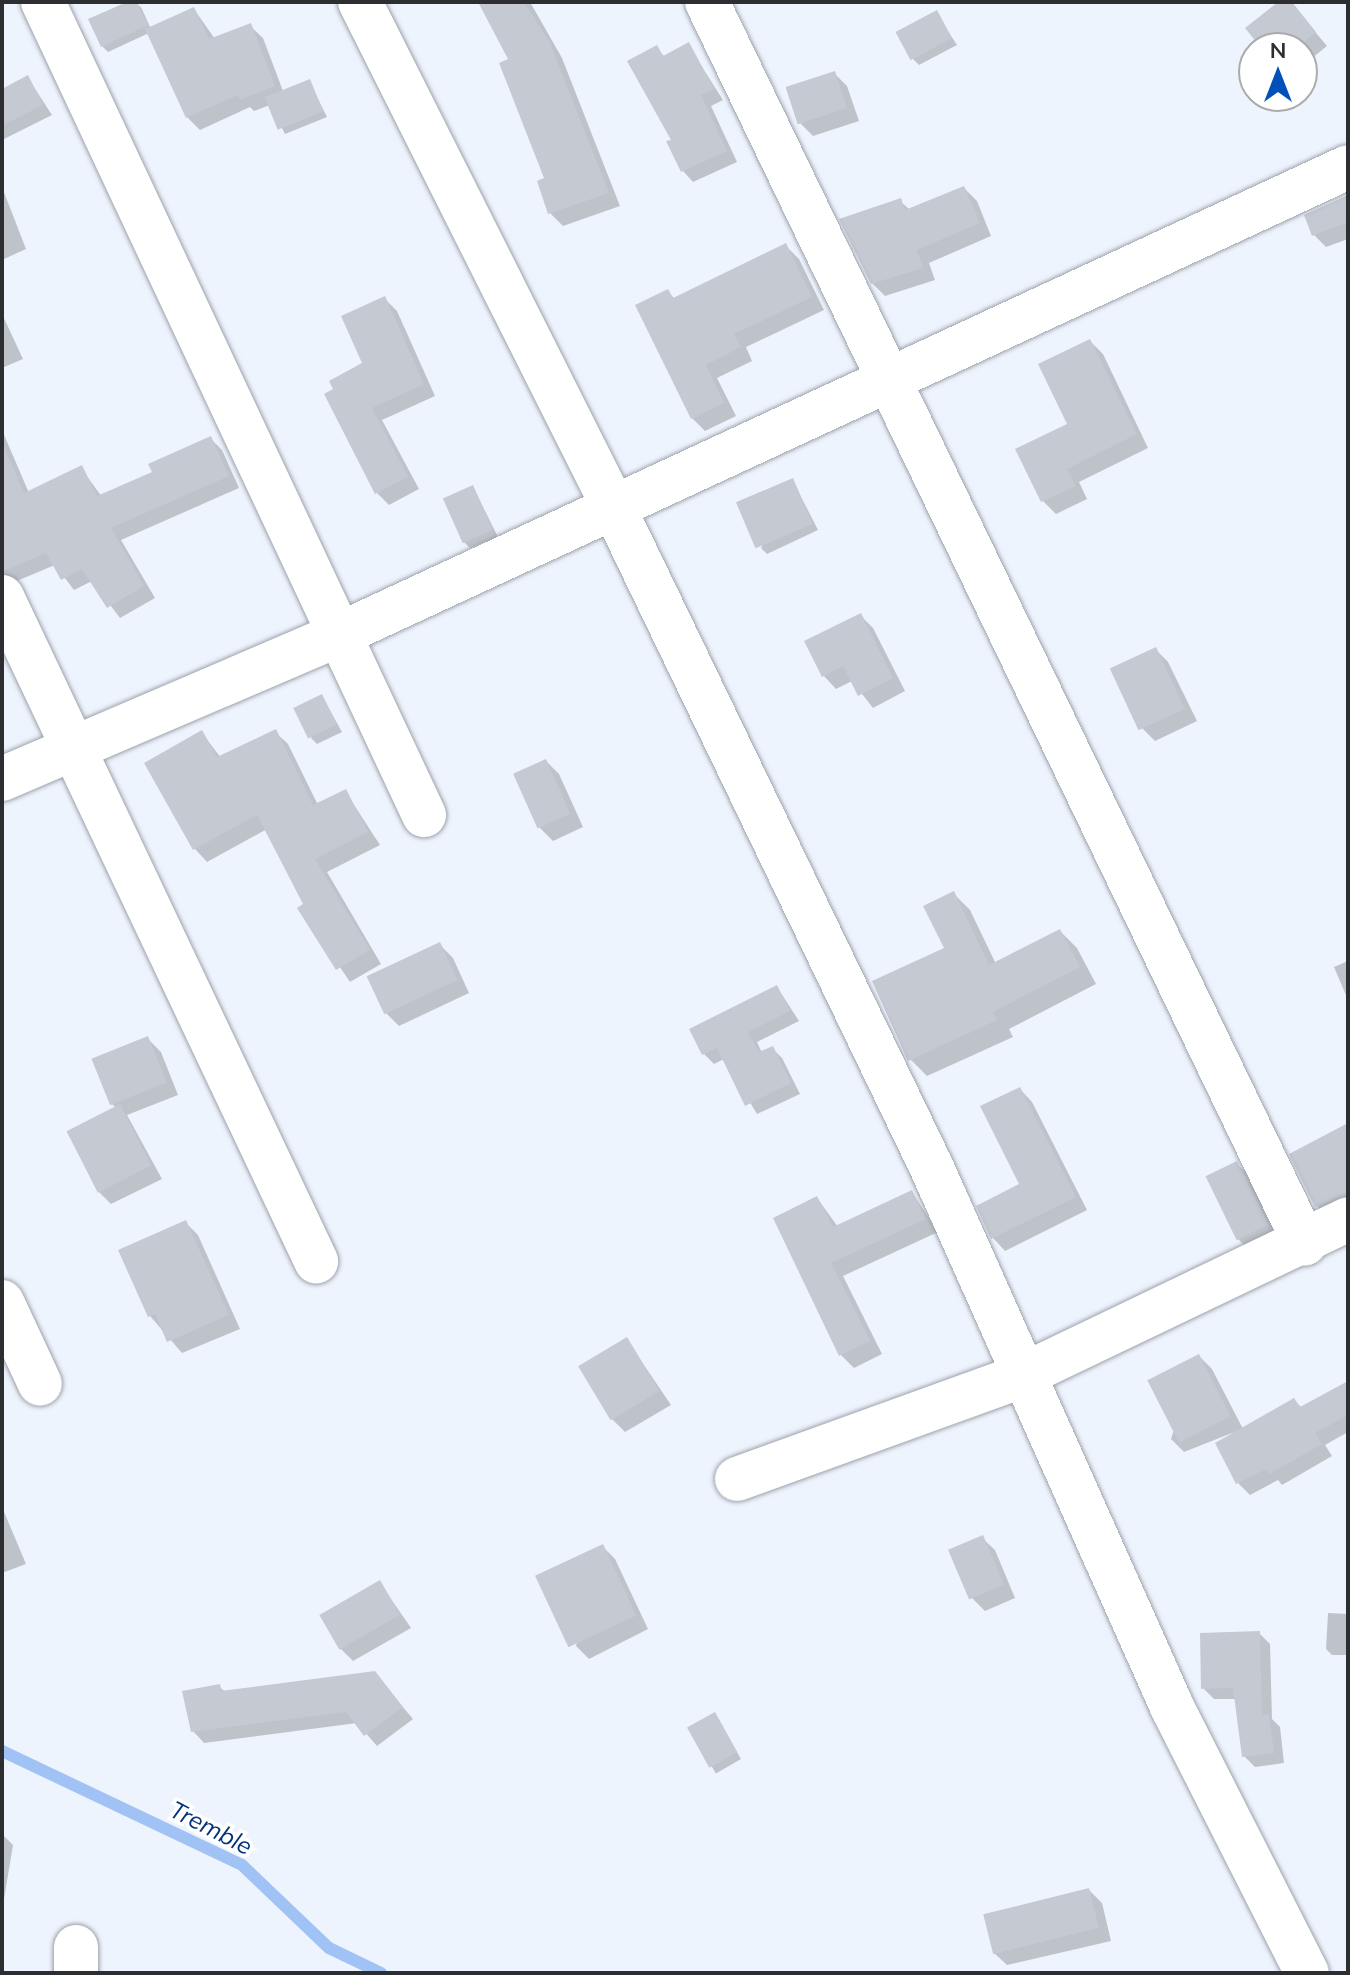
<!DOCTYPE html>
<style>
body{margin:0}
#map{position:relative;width:1350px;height:1975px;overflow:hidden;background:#eef4fd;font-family:Mulish,sans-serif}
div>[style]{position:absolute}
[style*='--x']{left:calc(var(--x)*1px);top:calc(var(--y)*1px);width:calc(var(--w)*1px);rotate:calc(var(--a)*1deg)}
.shadow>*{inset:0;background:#0003;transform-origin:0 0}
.stream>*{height:12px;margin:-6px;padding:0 6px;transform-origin:6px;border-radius:6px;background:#a1c2f5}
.building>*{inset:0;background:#c4c9d2;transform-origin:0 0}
.roads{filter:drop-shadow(0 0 2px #9da2ab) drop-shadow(0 0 2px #9da2ab)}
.street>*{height:44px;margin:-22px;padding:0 22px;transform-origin:22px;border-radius:22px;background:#fff}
span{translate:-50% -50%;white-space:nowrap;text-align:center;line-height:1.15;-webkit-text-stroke:7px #fff;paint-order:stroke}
.water-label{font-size:24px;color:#02337b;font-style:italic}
.frame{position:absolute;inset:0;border:4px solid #2c2e31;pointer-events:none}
.north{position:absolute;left:1238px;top:32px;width:80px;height:80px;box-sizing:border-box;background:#fff;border:2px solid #ababad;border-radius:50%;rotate:0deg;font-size:22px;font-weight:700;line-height:32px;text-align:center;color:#2c2e31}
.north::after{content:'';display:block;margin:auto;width:28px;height:36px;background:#0250ba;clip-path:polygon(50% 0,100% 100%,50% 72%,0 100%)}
</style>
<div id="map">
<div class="shadow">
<div style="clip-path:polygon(132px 2px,141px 7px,151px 29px,194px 9px,215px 39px,250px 26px,263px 38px,283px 91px,309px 81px,327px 117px,285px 134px,270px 105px,254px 111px,250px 107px,200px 130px,187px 117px,149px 33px,108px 52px,102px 46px)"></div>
<div style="clip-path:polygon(480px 2px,530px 2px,562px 58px,620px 206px,563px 226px,550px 213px,547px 179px,511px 60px)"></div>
<div style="clip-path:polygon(1281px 2px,1290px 2px,1327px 46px,1302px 66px,1302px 48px,1263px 48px)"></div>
<div style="clip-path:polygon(936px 13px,957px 45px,919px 65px,913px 59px)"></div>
<div style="clip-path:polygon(688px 45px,723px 100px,711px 106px,737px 162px,693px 182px,683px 171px,673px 140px,656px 48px,665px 57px)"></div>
<div style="clip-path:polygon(834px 73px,847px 86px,859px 121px,813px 136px,800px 123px)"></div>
<div style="clip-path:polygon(28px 78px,52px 115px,2px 140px,2px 91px)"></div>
<div style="clip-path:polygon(2px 187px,26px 249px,2px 260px)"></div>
<div style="clip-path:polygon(964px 188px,977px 201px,991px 236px,929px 263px,935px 280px,885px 296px,872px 283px,900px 201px,910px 210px)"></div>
<div style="clip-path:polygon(1348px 197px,1348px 239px,1326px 247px,1314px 235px)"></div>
<div style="clip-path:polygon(786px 246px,799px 259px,824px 310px,746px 347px,752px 361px,717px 378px,736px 416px,705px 431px,692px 418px,668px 292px,675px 299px)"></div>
<div style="clip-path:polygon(385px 299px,397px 311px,435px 396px,382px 420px,419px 489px,389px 505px,377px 493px,365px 364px)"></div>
<div style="clip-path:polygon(2px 314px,23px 359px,2px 368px)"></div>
<div style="clip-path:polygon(1090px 341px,1103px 354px,1148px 448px,1079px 482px,1087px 499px,1056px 514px,1043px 501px,1070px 425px)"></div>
<div style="clip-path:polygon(2px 430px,29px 493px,81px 468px,102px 497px,155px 473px,211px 439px,222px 450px,239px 488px,121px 540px,155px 598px,120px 618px,92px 581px,74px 590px,55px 565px,12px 583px,2px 573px)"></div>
<div style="clip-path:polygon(793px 481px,818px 530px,767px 554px,761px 548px)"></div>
<div style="clip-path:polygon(473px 487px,498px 537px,470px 548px,464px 542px)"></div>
<div style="clip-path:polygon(860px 615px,873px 628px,905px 691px,873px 708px,852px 681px,836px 689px,824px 676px)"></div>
<div style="clip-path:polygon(1155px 649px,1168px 662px,1197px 721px,1155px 741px,1142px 728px)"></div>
<div style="clip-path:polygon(322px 696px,342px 732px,317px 744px,311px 738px)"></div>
<div style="clip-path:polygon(275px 732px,288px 744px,318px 805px,345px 791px,380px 845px,327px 872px,381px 964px,350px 982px,300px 908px,306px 905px,267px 829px,207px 862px,195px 849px,202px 733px,221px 758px)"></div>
<div style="clip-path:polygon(546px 761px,559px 774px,583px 827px,553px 841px,540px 828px)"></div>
<div style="clip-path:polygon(953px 893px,970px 910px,996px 964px,1060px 931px,1077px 948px,1096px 984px,1009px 1029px,1013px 1037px,927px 1076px,910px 1059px,947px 949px)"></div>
<div style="clip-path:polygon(440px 945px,453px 958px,469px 993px,399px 1026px,386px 1013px)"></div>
<div style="clip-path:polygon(1348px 961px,1348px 1000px,1334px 967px)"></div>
<div style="clip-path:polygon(777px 987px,799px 1021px,757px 1042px,762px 1053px,772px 1048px,782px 1058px,800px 1094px,757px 1114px,724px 1059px,714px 1064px,704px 1054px)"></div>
<div style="clip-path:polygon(148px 1039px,161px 1052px,178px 1095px,127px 1115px,162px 1179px,111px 1204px,98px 1191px,116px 1108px,111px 1103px)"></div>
<div style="clip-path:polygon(1020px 1089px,1032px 1102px,1087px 1210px,1005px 1251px,993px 1238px,1022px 1185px)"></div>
<div style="clip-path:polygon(1348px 1129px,1348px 1207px,1327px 1216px,1317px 1206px)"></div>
<div style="clip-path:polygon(1237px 1164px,1250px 1176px,1280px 1238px,1251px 1252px,1238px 1239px,1208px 1178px)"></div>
<div style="clip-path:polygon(912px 1192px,938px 1232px,843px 1276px,882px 1354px,854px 1368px,841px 1355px,817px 1198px,838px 1227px)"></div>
<div style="clip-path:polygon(185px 1222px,198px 1235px,240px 1329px,182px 1353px,150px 1316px)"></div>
<div style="clip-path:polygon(627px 1340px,671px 1405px,625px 1432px,612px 1419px)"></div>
<div style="clip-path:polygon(1199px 1356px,1212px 1369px,1243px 1429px,1294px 1400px,1302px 1408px,1348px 1383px,1348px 1432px,1325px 1445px,1332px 1456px,1282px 1485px,1278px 1480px,1250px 1495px,1238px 1483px,1232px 1433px,1184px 1452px,1171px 1439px)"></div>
<div style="clip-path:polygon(2px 1507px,26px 1564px,2px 1573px)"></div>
<div style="clip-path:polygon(982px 1538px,995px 1550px,1015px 1598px,985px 1611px,972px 1598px)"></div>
<div style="clip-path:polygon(602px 1546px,615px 1559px,648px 1629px,589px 1659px,576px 1646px)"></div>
<div style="clip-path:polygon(380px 1583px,411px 1628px,353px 1661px,340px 1648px)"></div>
<div style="clip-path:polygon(1328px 1613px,1348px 1614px,1348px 1655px,1332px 1655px,1326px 1649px)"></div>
<div style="clip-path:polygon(1259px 1633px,1270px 1644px,1272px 1719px,1280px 1727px,1284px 1763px,1255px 1767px,1244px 1756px,1236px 1699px,1214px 1699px,1203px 1688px)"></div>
<div style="clip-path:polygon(374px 1673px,413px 1719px,377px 1746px,357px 1723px,204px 1743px,193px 1731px,219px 1686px,226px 1693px)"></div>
<div style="left:715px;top:1714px;width:52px;height:29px;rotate:60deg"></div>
<div style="clip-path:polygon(2px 1834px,13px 1845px,4px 1899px,2px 1899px)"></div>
<div style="clip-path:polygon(1089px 1890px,1102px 1903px,1111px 1941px,1007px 1965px,994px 1953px)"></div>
</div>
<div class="stream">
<div style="--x:2;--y:1751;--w:266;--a:25.4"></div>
<div style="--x:242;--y:1865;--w:120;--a:43.7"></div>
<div style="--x:329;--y:1948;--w:58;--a:25.7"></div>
</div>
<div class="building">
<div style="clip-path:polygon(127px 2px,137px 2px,148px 25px,101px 47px,88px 19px)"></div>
<div style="clip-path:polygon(478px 2px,524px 2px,550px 43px,609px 193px,548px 214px,537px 181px,544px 178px,499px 63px,508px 59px)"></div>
<div style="clip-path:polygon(1278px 2px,1292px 2px,1316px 32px,1296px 48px,1261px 48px,1245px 28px)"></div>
<div style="clip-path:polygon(194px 7px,209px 39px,251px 23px,275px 86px,240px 100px,238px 95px,186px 118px,145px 29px)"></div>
<div style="left:937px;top:10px;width:32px;height:47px;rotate:62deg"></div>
<div style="clip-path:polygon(689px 42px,714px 89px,701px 95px,727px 151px,681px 172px,666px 141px,671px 140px,627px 61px,657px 45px,663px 56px)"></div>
<div style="left:835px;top:71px;width:39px;height:52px;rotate:72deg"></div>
<div style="clip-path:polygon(28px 75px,43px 105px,2px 126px,2px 89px)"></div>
<div style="left:310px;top:79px;width:35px;height:49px;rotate:68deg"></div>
<div style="clip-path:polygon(964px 186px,980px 223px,917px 250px,923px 268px,871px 284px,839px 219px,901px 198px,905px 210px)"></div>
<div style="clip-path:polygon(1348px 195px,1348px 222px,1312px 236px,1304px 215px)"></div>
<div style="clip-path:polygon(786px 243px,812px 297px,734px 334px,741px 347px,706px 365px,724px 403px,691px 419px,635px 305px,668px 289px,673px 298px)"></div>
<div style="clip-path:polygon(385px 296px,424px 384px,372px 408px,408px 477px,375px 494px,324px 394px,333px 389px,329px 381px,362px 363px,341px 316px)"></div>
<div style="clip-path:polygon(1090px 339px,1137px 434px,1067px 469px,1076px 486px,1041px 502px,1015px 449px,1067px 424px,1038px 364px)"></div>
<div style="clip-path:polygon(211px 436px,229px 476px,111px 528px,144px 586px,107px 608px,82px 569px,61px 580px,46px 553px,2px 572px,2px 442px,24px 493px,82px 465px,97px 496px,152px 472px,148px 464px)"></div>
<div style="left:793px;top:478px;width:50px;height:62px;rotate:67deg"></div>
<div style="left:473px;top:485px;width:49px;height:33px;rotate:66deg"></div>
<div style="clip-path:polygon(861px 613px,893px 678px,858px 696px,843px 666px,822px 677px,804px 641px)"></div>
<div style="left:1156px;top:647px;width:68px;height:51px;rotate:65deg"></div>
<div style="left:322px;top:694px;width:34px;height:32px;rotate:64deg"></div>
<div style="clip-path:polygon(276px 729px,313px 805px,346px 789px,368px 832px,315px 859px,370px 950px,336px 970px,297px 908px,303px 904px,257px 815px,193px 850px,144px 763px,202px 730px,217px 757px)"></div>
<div style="left:546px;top:759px;width:60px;height:36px;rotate:66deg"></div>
<div style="clip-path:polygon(954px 891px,989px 965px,1060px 929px,1080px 967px,993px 1012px,997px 1020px,908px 1061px,872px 981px,944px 948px,923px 906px)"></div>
<div style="left:440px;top:942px;width:42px;height:81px;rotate:65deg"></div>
<div style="clip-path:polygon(777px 985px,790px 1011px,748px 1032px,759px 1052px,773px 1046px,791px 1083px,745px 1106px,717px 1048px,702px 1055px,689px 1029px)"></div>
<div style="left:148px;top:1036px;width:50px;height:61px;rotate:68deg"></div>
<div style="clip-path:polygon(1020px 1087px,1076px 1197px,991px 1239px,976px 1206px,1019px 1184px,980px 1106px)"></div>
<div style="left:120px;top:1104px;width:69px;height:60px;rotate:63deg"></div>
<div style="clip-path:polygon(1348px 1123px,1348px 1194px,1315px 1207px,1289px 1154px)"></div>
<div style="left:1237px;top:1161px;width:71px;height:35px;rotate:64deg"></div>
<div style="clip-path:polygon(912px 1190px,926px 1219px,831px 1263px,870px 1341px,839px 1356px,773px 1218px,817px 1196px,833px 1227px)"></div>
<div style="clip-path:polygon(186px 1220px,229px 1315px,167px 1342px,155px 1314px,148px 1317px,118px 1250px)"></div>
<div style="left:627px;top:1337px;width:63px;height:57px;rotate:59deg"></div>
<div style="left:1199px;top:1354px;width:70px;height:58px;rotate:63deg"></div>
<div style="clip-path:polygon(1348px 1381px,1348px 1415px,1315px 1433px,1322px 1444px,1269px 1474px,1266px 1469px,1236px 1484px,1215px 1443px,1294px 1398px,1300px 1407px)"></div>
<div style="left:983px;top:1535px;width:54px;height:38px;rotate:67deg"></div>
<div style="left:603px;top:1544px;width:79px;height:75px;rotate:65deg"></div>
<div style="left:380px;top:1580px;width:40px;height:70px;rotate:60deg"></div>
<div style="clip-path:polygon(1260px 1631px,1262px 1715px,1269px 1714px,1274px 1753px,1242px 1757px,1233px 1688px,1201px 1689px,1200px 1633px)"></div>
<div style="clip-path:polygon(375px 1671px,403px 1707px,364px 1736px,346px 1712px,191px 1732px,182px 1691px,220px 1684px,221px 1691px)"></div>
<div style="left:715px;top:1712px;width:46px;height:32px;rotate:61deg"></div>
<div style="left:1089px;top:1888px;width:41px;height:109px;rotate:76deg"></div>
</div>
<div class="roads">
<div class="street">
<div style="--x:43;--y:2;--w:898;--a:64.89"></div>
<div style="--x:360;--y:2;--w:566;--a:63.34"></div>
<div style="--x:614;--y:508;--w:730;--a:64.28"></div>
<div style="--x:931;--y:1166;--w:594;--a:65.98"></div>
<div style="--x:1173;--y:1709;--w:296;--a:63.1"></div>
<div style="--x:707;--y:2;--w:1378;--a:64.29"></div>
<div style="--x:2;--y:597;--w:735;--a:64.69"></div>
<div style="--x:2;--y:779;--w:363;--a:-23.2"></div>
<div style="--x:336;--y:636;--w:1115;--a:-24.86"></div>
<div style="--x:2;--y:1302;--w:90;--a:65.1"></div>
<div style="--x:737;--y:1479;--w:302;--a:-19.9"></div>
<div style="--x:1021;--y:1376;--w:363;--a:-25.6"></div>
<div style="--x:76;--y:1947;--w:26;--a:90"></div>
</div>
</div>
<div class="water-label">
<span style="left:211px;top:1828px;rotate:27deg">Tremble</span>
</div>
<div class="frame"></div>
<div class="north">N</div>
</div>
